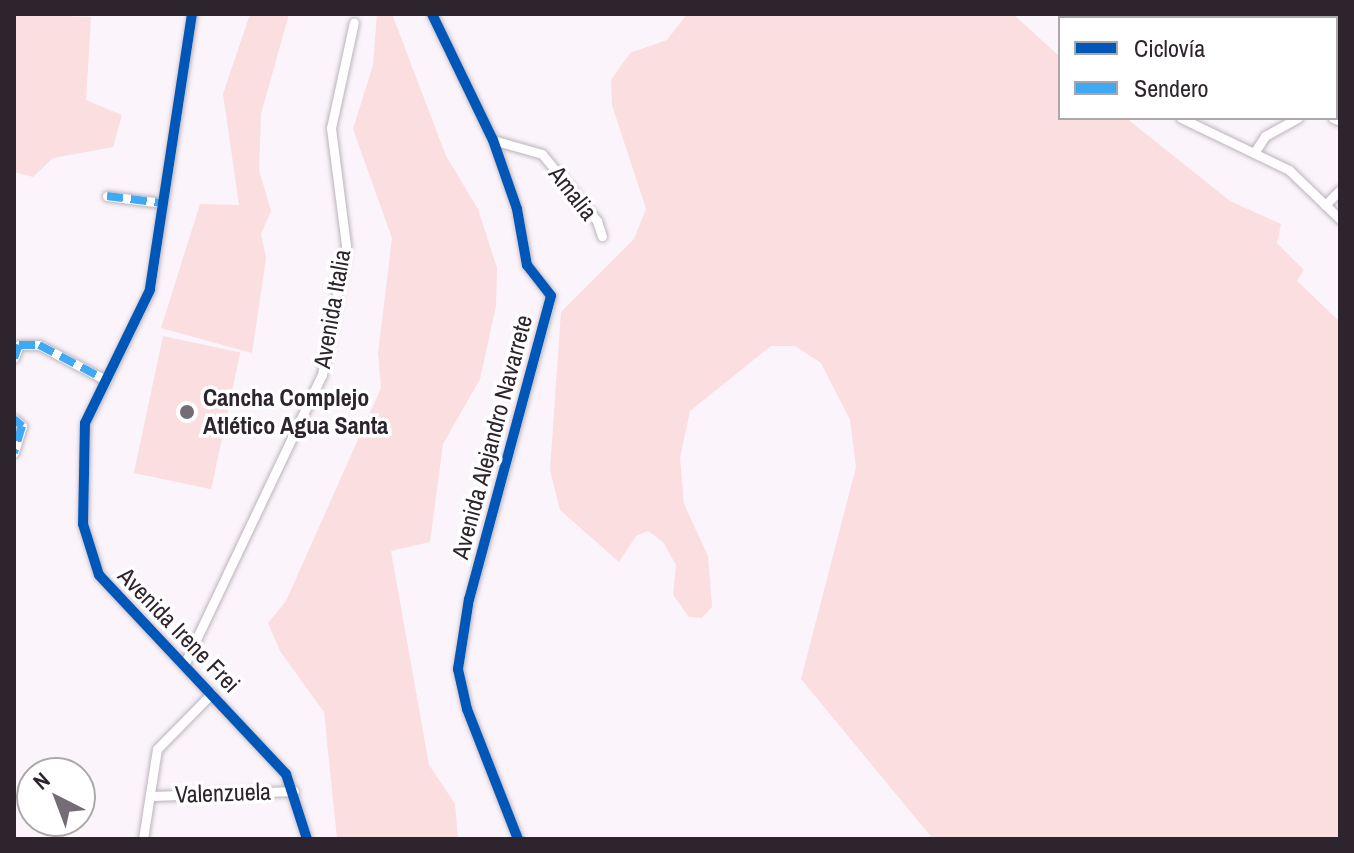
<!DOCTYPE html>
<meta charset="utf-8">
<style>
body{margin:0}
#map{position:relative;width:1354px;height:853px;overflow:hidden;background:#fcf4fb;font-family:"Archivo Narrow",sans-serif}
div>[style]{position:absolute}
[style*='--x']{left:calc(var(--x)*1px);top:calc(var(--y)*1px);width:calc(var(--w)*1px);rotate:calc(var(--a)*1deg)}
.green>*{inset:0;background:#fadee0;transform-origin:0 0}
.roads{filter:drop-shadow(0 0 2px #bbb3ba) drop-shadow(0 0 2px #bbb3ba)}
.minor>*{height:9px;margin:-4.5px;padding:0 4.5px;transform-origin:4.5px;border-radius:4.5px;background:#fffdfe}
.quiet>*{height:8px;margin-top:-4px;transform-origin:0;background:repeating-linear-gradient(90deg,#3fa9f5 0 16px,transparent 0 24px)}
.cycleway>*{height:10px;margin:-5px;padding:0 5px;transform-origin:5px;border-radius:5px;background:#0057b8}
.dots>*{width:22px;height:22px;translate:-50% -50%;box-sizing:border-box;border:4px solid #fff;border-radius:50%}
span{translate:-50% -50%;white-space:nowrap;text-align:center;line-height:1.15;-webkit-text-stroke:7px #fff;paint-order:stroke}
.street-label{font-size:24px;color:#2d242d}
.poi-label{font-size:24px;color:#2d242d;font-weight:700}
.left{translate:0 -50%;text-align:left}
.frame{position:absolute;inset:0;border:16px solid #2d242d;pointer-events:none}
.legend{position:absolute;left:1058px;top:16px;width:280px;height:104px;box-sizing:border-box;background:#fff;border:2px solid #aba7ab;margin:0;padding:10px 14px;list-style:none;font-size:24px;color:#2d242d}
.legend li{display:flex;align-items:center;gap:16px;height:40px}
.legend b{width:40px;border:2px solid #aba7ab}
.north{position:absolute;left:16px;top:757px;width:80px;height:80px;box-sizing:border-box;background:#fff;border:2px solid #aba7ab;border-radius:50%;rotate:318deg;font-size:22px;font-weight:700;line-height:32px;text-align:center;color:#2d242d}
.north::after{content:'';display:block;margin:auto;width:28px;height:36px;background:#756d75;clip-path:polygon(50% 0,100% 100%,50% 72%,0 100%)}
</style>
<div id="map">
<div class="green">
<div style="clip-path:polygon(14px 14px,91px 17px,86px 100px,122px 115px,113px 147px,53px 158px,33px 177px,14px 172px)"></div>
<div style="clip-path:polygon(250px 14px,289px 14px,261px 114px,259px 170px,271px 211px,261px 234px,266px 258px,252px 353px,161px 328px,200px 204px,239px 205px,223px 94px)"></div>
<div style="clip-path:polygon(377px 14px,392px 14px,446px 156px,478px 209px,497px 268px,496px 306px,480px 379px,443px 444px,430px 542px,391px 551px,429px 765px,455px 804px,458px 839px,337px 839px,324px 712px,280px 651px,268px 623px,286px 601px,381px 388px,378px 353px,392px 238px,353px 129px,373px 65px)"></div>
<div style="clip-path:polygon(687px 14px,1013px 14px,1060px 57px,1060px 118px,1126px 118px,1230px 201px,1281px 224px,1277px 243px,1304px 270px,1297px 281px,1340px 322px,1340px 839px,933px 839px,801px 679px,856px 467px,850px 420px,821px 363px,795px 346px,771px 346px,690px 411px,680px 458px,684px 504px,708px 556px,712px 607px,702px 618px,689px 617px,673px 595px,676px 565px,663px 542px,648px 531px,636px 536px,619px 562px,560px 510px,550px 470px,561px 312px,634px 239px,646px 209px,612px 105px,611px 80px,630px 53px,667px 40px)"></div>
<div style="left:163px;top:336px;width:79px;height:140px;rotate:12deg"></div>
</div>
<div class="roads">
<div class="minor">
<div style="--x:192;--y:14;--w:279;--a:98.7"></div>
<div style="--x:150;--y:290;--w:148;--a:116"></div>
<div style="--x:85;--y:423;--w:101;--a:91.1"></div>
<div style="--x:83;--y:524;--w:53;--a:72.6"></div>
<div style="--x:99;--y:575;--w:273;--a:46.8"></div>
<div style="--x:286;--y:774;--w:68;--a:72.1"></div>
<div style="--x:432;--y:14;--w:140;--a:64.2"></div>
<div style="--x:493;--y:140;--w:73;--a:70.8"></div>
<div style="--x:517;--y:209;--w:57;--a:79.9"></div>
<div style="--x:527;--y:265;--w:39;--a:52"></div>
<div style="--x:551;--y:296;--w:314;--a:105.1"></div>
<div style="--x:469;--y:599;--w:71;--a:98.9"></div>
<div style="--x:458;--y:669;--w:41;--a:77.3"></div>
<div style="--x:467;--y:709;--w:140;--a:68.6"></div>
<div style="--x:1069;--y:14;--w:6;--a:39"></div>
<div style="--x:1182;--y:14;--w:17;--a:13"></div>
<div style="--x:1228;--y:18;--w:4;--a:-76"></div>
<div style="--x:1336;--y:92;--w:6;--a:-45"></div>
<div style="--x:1181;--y:118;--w:120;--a:25.7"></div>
<div style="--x:1289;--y:170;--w:71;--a:43.9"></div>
<div style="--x:1333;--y:118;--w:8;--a:23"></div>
<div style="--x:493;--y:140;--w:51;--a:15.9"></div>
<div style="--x:542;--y:154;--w:87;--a:50.6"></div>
<div style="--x:597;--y:221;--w:16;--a:72"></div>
<div style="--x:1254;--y:153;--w:20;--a:-57"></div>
<div style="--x:1265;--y:136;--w:38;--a:-29"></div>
<div style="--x:107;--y:196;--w:55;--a:7.3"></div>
<div style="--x:1325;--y:205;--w:21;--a:-45"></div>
<div style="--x:14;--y:358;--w:14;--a:-69"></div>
<div style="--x:19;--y:345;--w:20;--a:0"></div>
<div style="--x:39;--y:345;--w:76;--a:27.6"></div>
<div style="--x:14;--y:419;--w:11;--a:41"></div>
<div style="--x:22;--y:426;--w:28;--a:107"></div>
<div style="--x:184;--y:665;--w:321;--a:-64.6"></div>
<div style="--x:322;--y:375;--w:132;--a:-79.5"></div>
<div style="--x:346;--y:245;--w:118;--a:-97.3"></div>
<div style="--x:331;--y:128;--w:108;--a:-77.8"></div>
<div style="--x:152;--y:796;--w:142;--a:-2"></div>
<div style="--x:143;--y:839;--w:91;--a:-81.2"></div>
<div style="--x:157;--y:749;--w:78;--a:-45.5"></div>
</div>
</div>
<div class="quiet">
<div style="--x:1182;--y:14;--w:17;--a:13"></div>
<div style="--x:107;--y:196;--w:55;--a:7.3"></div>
<div style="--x:14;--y:358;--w:14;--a:-69"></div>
<div style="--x:19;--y:345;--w:20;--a:0"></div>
<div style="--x:39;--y:345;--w:76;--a:27.6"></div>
<div style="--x:14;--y:419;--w:11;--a:41"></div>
<div style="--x:22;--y:426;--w:28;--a:107"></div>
</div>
<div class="cycleway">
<div style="--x:192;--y:14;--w:279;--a:98.7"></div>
<div style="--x:150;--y:290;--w:148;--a:116"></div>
<div style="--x:85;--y:423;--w:101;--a:91.1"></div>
<div style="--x:83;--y:524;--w:53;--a:72.6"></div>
<div style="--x:99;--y:575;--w:273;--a:46.8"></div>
<div style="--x:286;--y:774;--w:68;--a:72.1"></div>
<div style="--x:432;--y:14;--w:140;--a:64.2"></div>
<div style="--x:493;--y:140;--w:73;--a:70.8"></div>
<div style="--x:517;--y:209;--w:57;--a:79.9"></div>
<div style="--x:527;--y:265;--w:39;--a:52"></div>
<div style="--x:551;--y:296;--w:314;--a:105.1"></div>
<div style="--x:469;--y:599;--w:71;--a:98.9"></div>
<div style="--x:458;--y:669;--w:41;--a:77.3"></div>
<div style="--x:467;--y:709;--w:140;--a:68.6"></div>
</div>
<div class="dots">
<div style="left:187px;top:412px;background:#756d75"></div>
</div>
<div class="street-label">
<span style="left:573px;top:193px;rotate:52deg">Amalia</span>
<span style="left:332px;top:309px;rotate:-80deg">Avenida Italia</span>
<span style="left:492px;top:437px;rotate:-75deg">Avenida Alejandro Navarrete</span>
<span style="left:179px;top:630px;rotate:46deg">Avenida Irene Frei</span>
<span style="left:223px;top:793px;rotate:-2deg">Valenzuela</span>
</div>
<div class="poi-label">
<span class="left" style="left:203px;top:412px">Cancha Complejo<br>Atlético Agua Santa</span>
</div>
<div class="frame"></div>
<ul class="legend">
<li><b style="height:10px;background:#0057b8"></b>Ciclovía</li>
<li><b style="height:10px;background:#3fa9f5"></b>Sendero</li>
</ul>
<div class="north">N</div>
</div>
